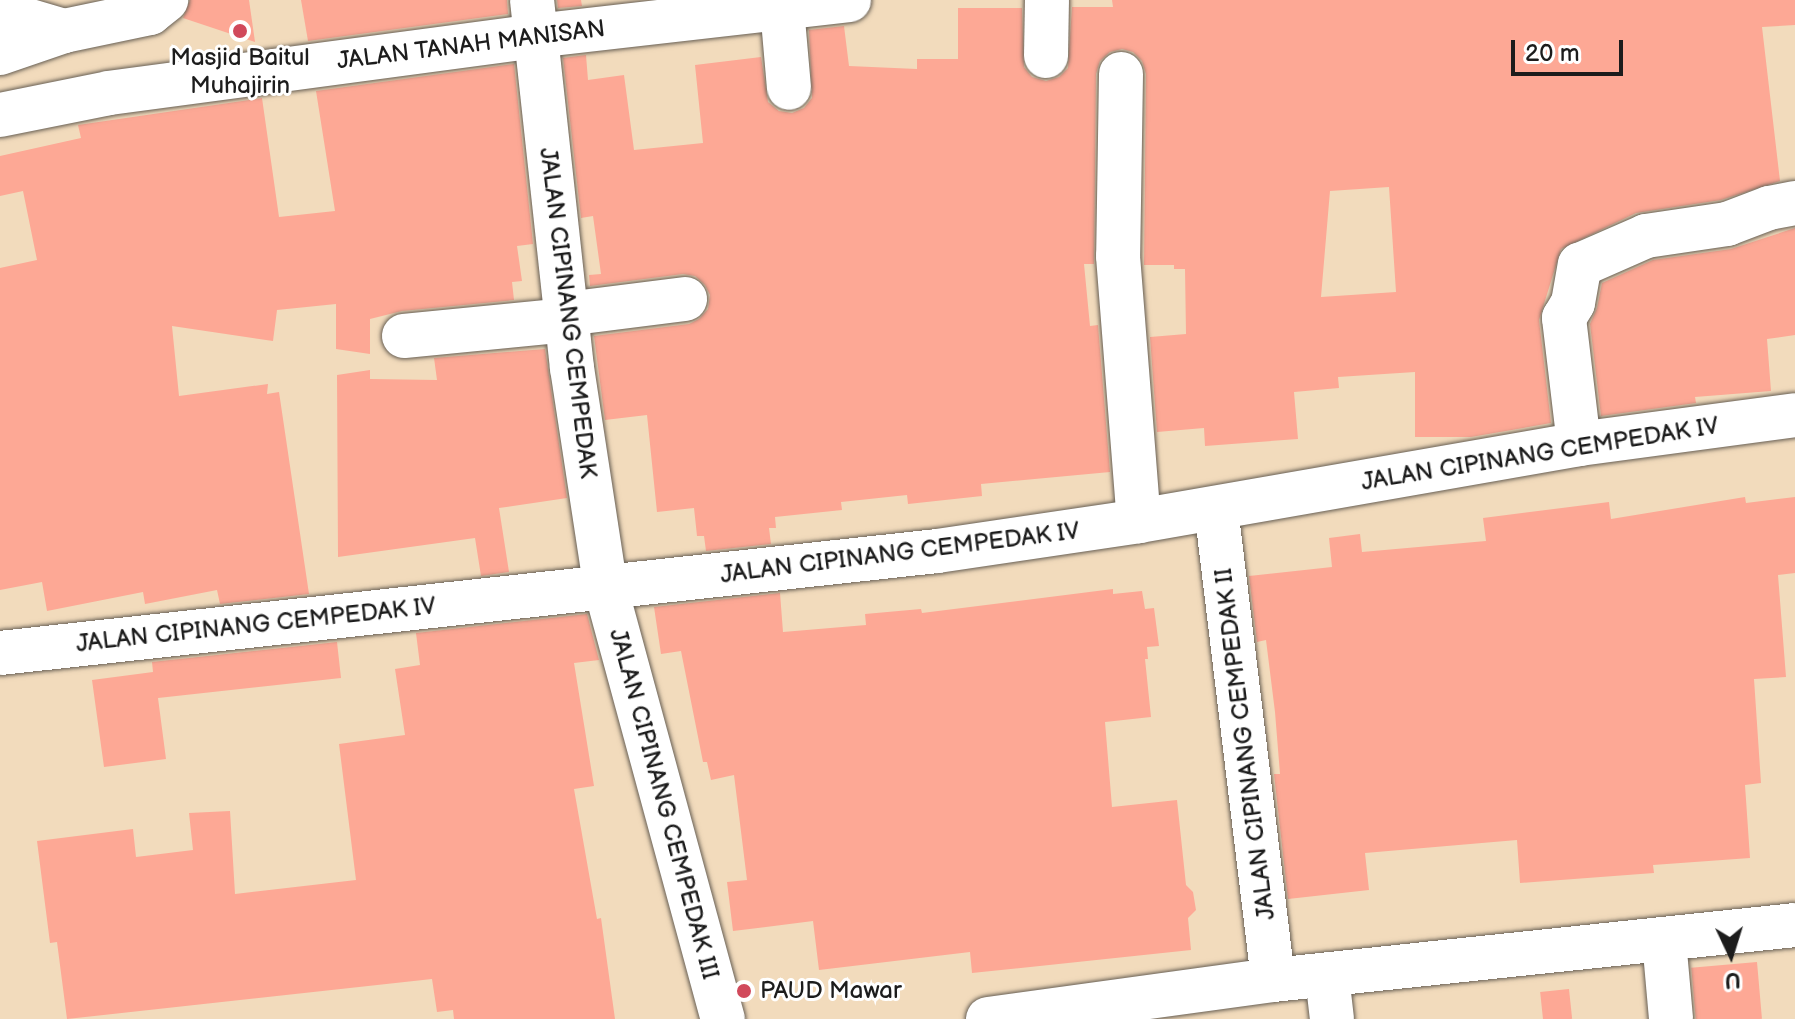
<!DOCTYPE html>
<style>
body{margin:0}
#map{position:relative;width:1795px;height:1019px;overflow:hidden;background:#f2dbbc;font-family:"Balsamiq Sans",sans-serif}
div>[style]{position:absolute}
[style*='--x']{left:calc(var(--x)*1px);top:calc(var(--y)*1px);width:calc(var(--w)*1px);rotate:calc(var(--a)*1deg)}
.building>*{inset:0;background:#fda895;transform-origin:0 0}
.roads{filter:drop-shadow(0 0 2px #675f54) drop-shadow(0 0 2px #675f54)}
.minor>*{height:44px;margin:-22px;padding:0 22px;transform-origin:22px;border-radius:22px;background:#fff}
.dots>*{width:22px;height:22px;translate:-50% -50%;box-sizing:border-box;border:4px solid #fff;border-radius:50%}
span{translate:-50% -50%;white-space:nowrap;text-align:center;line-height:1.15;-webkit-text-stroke:6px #fff;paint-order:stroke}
.street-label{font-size:24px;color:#1c1c1c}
.poi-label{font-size:24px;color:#1c1c1c}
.left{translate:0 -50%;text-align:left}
.north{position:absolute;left:1691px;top:915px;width:80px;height:80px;-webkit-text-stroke:6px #fff;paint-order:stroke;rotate:176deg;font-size:22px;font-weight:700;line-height:32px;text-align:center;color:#1c1c1c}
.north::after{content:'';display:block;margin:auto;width:28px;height:36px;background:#1c1c1c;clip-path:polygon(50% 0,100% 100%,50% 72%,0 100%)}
.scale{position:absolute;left:1511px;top:40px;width:112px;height:36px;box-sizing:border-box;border:4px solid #1c1c1c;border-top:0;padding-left:10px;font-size:24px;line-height:28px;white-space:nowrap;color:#1c1c1c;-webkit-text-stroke:6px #fff;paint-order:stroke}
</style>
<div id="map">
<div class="building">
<div style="clip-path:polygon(190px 0,249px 0,255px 42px,183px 18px)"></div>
<div style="clip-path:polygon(301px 0,507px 0,508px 14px,308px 41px)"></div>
<div style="clip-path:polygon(557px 0,581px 0,582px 6px,558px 8px)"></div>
<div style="clip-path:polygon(evenodd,1112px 0,1795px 0,1795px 25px,1762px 27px,1780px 181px,1721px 200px,1636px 213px,1561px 249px,1539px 320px,1551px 423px,1471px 437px,1415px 437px,1415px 372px,1338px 377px,1339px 388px,1294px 392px,1298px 439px,1205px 446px,1204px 428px,1157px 432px,1150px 337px,1186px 334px,1185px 269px,1174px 269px,1174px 265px,1144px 265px,1146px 74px,1142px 61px,1133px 52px,1122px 49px,1110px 52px,1100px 61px,1096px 74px,1094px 264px,1084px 264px,1090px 326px,1098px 325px,1110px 472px,981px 484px,982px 496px,908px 504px,907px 495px,841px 502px,842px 510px,775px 517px,776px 528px,769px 528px,771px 544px,706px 551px,704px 536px,697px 536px,694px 508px,657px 512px,647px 415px,605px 420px,594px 336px,689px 324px,699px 319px,708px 309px,710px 295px,705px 285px,695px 276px,683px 274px,590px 286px,589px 275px,601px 274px,593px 216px,581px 218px,563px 58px,586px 55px,588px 80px,624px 75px,634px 150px,703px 143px,695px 65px,761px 57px,768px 102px,779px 111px,792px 113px,804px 108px,812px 98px,809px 30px,844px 26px,849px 66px,917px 69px,917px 59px,958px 59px,958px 8px,1022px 8px,1024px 67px,1032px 77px,1046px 81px,1059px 77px,1068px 68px,1072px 7px,1113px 7px,1112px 0,1389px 187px,1396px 292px,1321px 297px,1330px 191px,1389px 187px)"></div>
<div style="clip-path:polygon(514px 64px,533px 244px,517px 246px,522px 281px,512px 282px,514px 300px,402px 311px,370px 319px,370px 354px,336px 349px,336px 304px,277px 310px,273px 341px,172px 326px,179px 396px,268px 384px,267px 394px,279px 392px,309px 594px,220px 604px,217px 590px,145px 604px,143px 592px,47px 611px,42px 582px,0 590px,0 268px,37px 260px,23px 191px,0 196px,0 156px,81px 138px,78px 125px,262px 98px,279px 217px,335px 211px,316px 91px)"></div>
<div style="clip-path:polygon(1795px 228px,1795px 335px,1767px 339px,1771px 391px,1695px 397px,1696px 403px,1601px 416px,1590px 324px,1597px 308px,1602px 283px,1653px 260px,1731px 249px)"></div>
<div style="clip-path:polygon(545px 349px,567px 498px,499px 508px,509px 572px,481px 576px,475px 538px,338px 557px,337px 375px,370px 370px,370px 379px,437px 380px,434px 358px)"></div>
<div style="clip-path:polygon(1745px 497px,1746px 503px,1795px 497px,1795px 573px,1778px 575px,1786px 677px,1754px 679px,1761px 783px,1745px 785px,1750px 858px,1653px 865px,1654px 873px,1520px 883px,1517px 840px,1365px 853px,1369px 890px,1288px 899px,1274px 774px,1280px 774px,1275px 712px,1266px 640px,1257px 642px,1249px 576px,1332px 567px,1329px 538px,1360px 534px,1362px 552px,1486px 541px,1483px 518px,1609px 502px,1611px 519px)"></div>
<div style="clip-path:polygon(1113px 589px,1113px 594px,1142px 591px,1145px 609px,1154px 608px,1159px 646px,1147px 647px,1148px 659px,1145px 659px,1151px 717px,1105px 722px,1112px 807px,1177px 800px,1186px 885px,1193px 892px,1196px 910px,1188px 918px,1191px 950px,972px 973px,970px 952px,819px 970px,813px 921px,733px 931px,727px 882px,747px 880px,734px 775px,711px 780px,707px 762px,703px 762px,681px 651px,661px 654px,654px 607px,780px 593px,783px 632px,866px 625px,865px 614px,921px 609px,922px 613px)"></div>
<div style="clip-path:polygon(587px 614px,599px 660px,574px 663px,594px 786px,574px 789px,597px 919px,601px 918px,615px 1019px,454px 1019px,453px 1010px,437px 1012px,432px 979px,67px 1019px,57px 942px,50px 943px,37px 841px,133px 829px,136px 857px,193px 850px,189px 813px,230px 811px,235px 894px,356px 880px,339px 744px,405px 735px,395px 669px,420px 665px,416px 633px)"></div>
<div style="clip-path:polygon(337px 642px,341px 678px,158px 698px,166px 759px,104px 767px,92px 680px,153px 672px,152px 662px)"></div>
<div style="left:1757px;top:962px;width:57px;height:66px;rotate:85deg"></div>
<div style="left:1569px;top:989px;width:30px;height:29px;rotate:84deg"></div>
</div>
<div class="roads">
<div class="minor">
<div style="--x:532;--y:0;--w:370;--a:83.8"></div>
<div style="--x:572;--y:368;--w:224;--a:81.3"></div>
<div style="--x:606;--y:589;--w:446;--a:74.8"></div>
<div style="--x:782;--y:8;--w:80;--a:85"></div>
<div style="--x:0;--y:12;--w:67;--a:16.5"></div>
<div style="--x:0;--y:53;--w:68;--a:-19"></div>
<div style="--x:64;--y:31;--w:88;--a:-11.8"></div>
<div style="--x:150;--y:13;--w:21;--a:-39"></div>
<div style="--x:1046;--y:56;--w:56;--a:-89"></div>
<div style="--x:1121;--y:74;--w:182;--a:90.9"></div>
<div style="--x:1118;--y:256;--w:266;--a:85.5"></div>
<div style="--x:0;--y:115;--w:111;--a:-11.4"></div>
<div style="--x:109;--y:93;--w:430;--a:-7.6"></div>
<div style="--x:535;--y:36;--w:316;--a:-6.5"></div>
<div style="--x:566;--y:314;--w:120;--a:-7.2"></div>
<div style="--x:404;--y:336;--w:164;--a:-5.6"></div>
<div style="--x:1579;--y:444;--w:127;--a:-96.8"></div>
<div style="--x:1564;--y:318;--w:17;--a:-59"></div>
<div style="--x:1573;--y:303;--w:39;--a:-80"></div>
<div style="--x:1580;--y:265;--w:72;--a:-23.7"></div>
<div style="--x:1646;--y:236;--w:82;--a:-8.4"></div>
<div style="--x:1727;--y:224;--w:45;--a:-20.9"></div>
<div style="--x:1769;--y:208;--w:26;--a:-11"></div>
<div style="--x:1216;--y:508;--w:475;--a:83.1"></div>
<div style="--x:0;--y:653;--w:943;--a:-6.21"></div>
<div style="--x:937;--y:551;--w:204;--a:-8.4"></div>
<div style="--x:1139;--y:521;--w:447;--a:-9.9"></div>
<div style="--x:1579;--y:444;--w:218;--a:-7.6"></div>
<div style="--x:1664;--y:940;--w:79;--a:84.9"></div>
<div style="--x:1327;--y:976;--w:43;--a:83.4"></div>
<div style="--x:988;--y:1019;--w:288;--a:-7.8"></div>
<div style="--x:1273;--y:980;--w:525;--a:-6.01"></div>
</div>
</div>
<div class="dots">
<div style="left:240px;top:31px;background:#d1495b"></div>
<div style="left:744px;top:991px;background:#d1495b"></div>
</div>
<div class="street-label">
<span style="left:471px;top:45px;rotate:-7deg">JALAN TANAH MANISAN</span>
<span style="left:568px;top:313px;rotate:83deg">JALAN CIPINANG CEMPEDAK</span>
<span style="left:1540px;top:454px;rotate:-9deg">JALAN CIPINANG CEMPEDAK IV</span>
<span style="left:900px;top:553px;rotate:-7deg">JALAN CIPINANG CEMPEDAK IV</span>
<span style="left:256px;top:625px;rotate:-6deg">JALAN CIPINANG CEMPEDAK IV</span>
<span style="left:1245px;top:744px;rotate:-97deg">JALAN CIPINANG CEMPEDAK II</span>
<span style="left:664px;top:804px;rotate:75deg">JALAN CIPINANG CEMPEDAK III</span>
</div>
<div class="poi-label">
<span style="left:240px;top:72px">Masjid Baitul<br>Muhajirin</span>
<span class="left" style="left:760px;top:991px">PAUD Mawar</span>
</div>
<div class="north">U</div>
<div class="scale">20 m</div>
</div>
